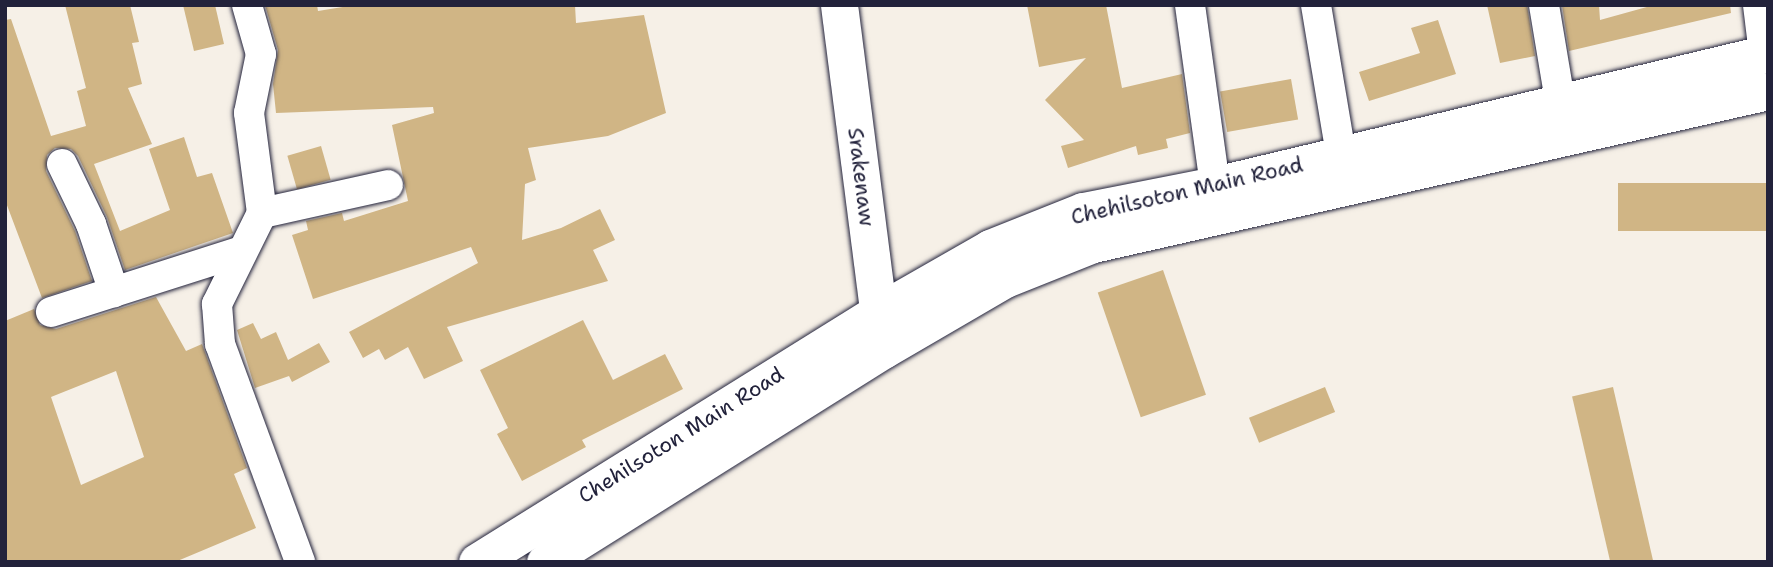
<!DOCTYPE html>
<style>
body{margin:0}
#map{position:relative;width:1773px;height:567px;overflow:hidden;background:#f6f0e7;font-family:"Shantell Sans",sans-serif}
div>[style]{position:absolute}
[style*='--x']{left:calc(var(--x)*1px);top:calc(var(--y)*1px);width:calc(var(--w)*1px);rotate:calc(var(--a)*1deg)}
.building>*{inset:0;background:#d0b585;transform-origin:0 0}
.roads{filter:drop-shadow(0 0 2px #22223b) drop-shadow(0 0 2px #22223b)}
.minor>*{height:30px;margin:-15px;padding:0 15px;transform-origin:15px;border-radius:15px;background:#fff}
.major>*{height:37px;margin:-18.5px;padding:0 18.5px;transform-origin:18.5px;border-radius:18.5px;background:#fff}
span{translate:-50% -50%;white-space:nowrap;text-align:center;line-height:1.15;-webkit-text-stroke:7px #fff;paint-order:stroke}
.street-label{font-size:21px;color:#22223b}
.frame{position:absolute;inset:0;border:7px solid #22223b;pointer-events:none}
</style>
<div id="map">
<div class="building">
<div style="clip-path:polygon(65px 5px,130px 5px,139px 42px,132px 43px,142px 84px,128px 88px,152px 144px,94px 164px,120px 231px,170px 210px,149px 149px,184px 137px,197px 177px,212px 173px,233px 233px,125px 270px,107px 217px,78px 156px,71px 149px,55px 148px,47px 155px,46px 171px,75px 231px,92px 281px,42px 298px,5px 200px,5px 20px,11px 19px,51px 136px,86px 126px,77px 91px,86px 88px)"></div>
<div style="clip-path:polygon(183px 5px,215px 5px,224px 44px,194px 51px)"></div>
<div style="clip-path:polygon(265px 5px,317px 5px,318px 11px,355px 5px,575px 5px,576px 23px,644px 15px,666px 113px,608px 136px,528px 148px,536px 180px,525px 184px,522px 240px,561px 228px,600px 209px,615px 240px,593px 250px,608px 281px,447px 327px,463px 361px,424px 379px,408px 347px,385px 360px,379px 349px,363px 358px,349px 332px,478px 263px,471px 247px,313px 299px,292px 235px,308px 230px,306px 221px,342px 213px,344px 221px,408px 201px,392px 125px,434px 113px,433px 107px,276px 113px,273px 84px,278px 50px)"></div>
<div style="clip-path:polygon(1027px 5px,1106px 5px,1122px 88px,1182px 74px,1190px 133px,1166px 139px,1168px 148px,1138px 155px,1136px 146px,1068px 168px,1061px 146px,1084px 140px,1045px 100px,1086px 58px,1039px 67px)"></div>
<div style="clip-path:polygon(1487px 5px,1527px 5px,1535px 56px,1500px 63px)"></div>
<div style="clip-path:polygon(1562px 5px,1599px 5px,1600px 20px,1654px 5px,1730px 5px,1731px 13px,1569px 51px)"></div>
<div style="clip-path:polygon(1438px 20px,1456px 74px,1369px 101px,1359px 72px,1420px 53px,1411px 28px)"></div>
<div style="left:1291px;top:79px;width:41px;height:72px;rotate:80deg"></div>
<div style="left:321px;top:146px;width:35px;height:35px;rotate:74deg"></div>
<div style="left:1768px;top:183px;width:48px;height:150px;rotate:90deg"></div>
<div style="left:1163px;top:270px;width:132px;height:69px;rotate:71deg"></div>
<div style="clip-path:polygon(evenodd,156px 297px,186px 351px,202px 344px,247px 468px,234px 474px,256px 528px,175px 562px,5px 562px,5px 321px,34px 309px,40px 325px,56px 329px,156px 297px,116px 371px,144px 457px,81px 485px,51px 397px,116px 371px)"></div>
<div style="clip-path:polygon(583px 320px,613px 380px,665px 354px,683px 389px,582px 440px,586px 447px,522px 481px,497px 434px,508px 428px,480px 370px)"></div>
<div style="clip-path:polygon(253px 323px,261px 339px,276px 332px,288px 360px,319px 343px,330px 362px,292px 382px,289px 376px,255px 388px,237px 330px)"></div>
<div style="left:1325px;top:387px;width:27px;height:82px;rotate:68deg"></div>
<div style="left:1613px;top:387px;width:179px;height:42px;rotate:77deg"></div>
</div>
<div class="roads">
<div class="minor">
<div style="--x:247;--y:5;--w:51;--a:74.1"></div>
<div style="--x:261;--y:54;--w:60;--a:101.5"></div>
<div style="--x:249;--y:113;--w:101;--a:82.6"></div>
<div style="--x:262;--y:213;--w:102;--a:116.3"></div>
<div style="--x:217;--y:304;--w:40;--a:85.7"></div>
<div style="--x:220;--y:344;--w:232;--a:69.8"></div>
<div style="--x:1190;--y:5;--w:182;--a:82.1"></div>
<div style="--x:1316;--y:5;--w:151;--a:80.5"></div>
<div style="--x:1544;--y:5;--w:97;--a:80.5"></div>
<div style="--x:1758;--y:5;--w:49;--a:83"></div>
<div style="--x:62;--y:164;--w:67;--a:64.2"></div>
<div style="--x:91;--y:224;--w:72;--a:71.3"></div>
<div style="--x:262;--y:213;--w:129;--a:-12.5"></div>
<div style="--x:51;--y:312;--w:197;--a:-17.7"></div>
</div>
<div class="major">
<div style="--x:839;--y:5;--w:333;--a:82.7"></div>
<div style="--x:477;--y:562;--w:473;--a:-31.9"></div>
<div style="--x:878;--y:312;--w:129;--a:-29.7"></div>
<div style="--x:990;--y:248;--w:100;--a:-21.7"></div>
<div style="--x:1083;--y:211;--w:135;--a:-11.1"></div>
<div style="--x:1215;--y:185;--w:569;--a:-13.43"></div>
<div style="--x:545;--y:562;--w:399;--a:-32.1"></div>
<div style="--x:883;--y:350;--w:141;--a:-30.2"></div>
<div style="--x:1005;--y:279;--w:95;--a:-21.7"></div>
<div style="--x:1093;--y:244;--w:692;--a:-12.77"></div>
</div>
</div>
<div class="street-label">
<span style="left:861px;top:177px;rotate:83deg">Srakenaw</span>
<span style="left:1187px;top:191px;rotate:-13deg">Chehilsoton Main Road</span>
<span style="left:681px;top:435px;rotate:-32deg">Chehilsoton Main Road</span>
</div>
<div class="frame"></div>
</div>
